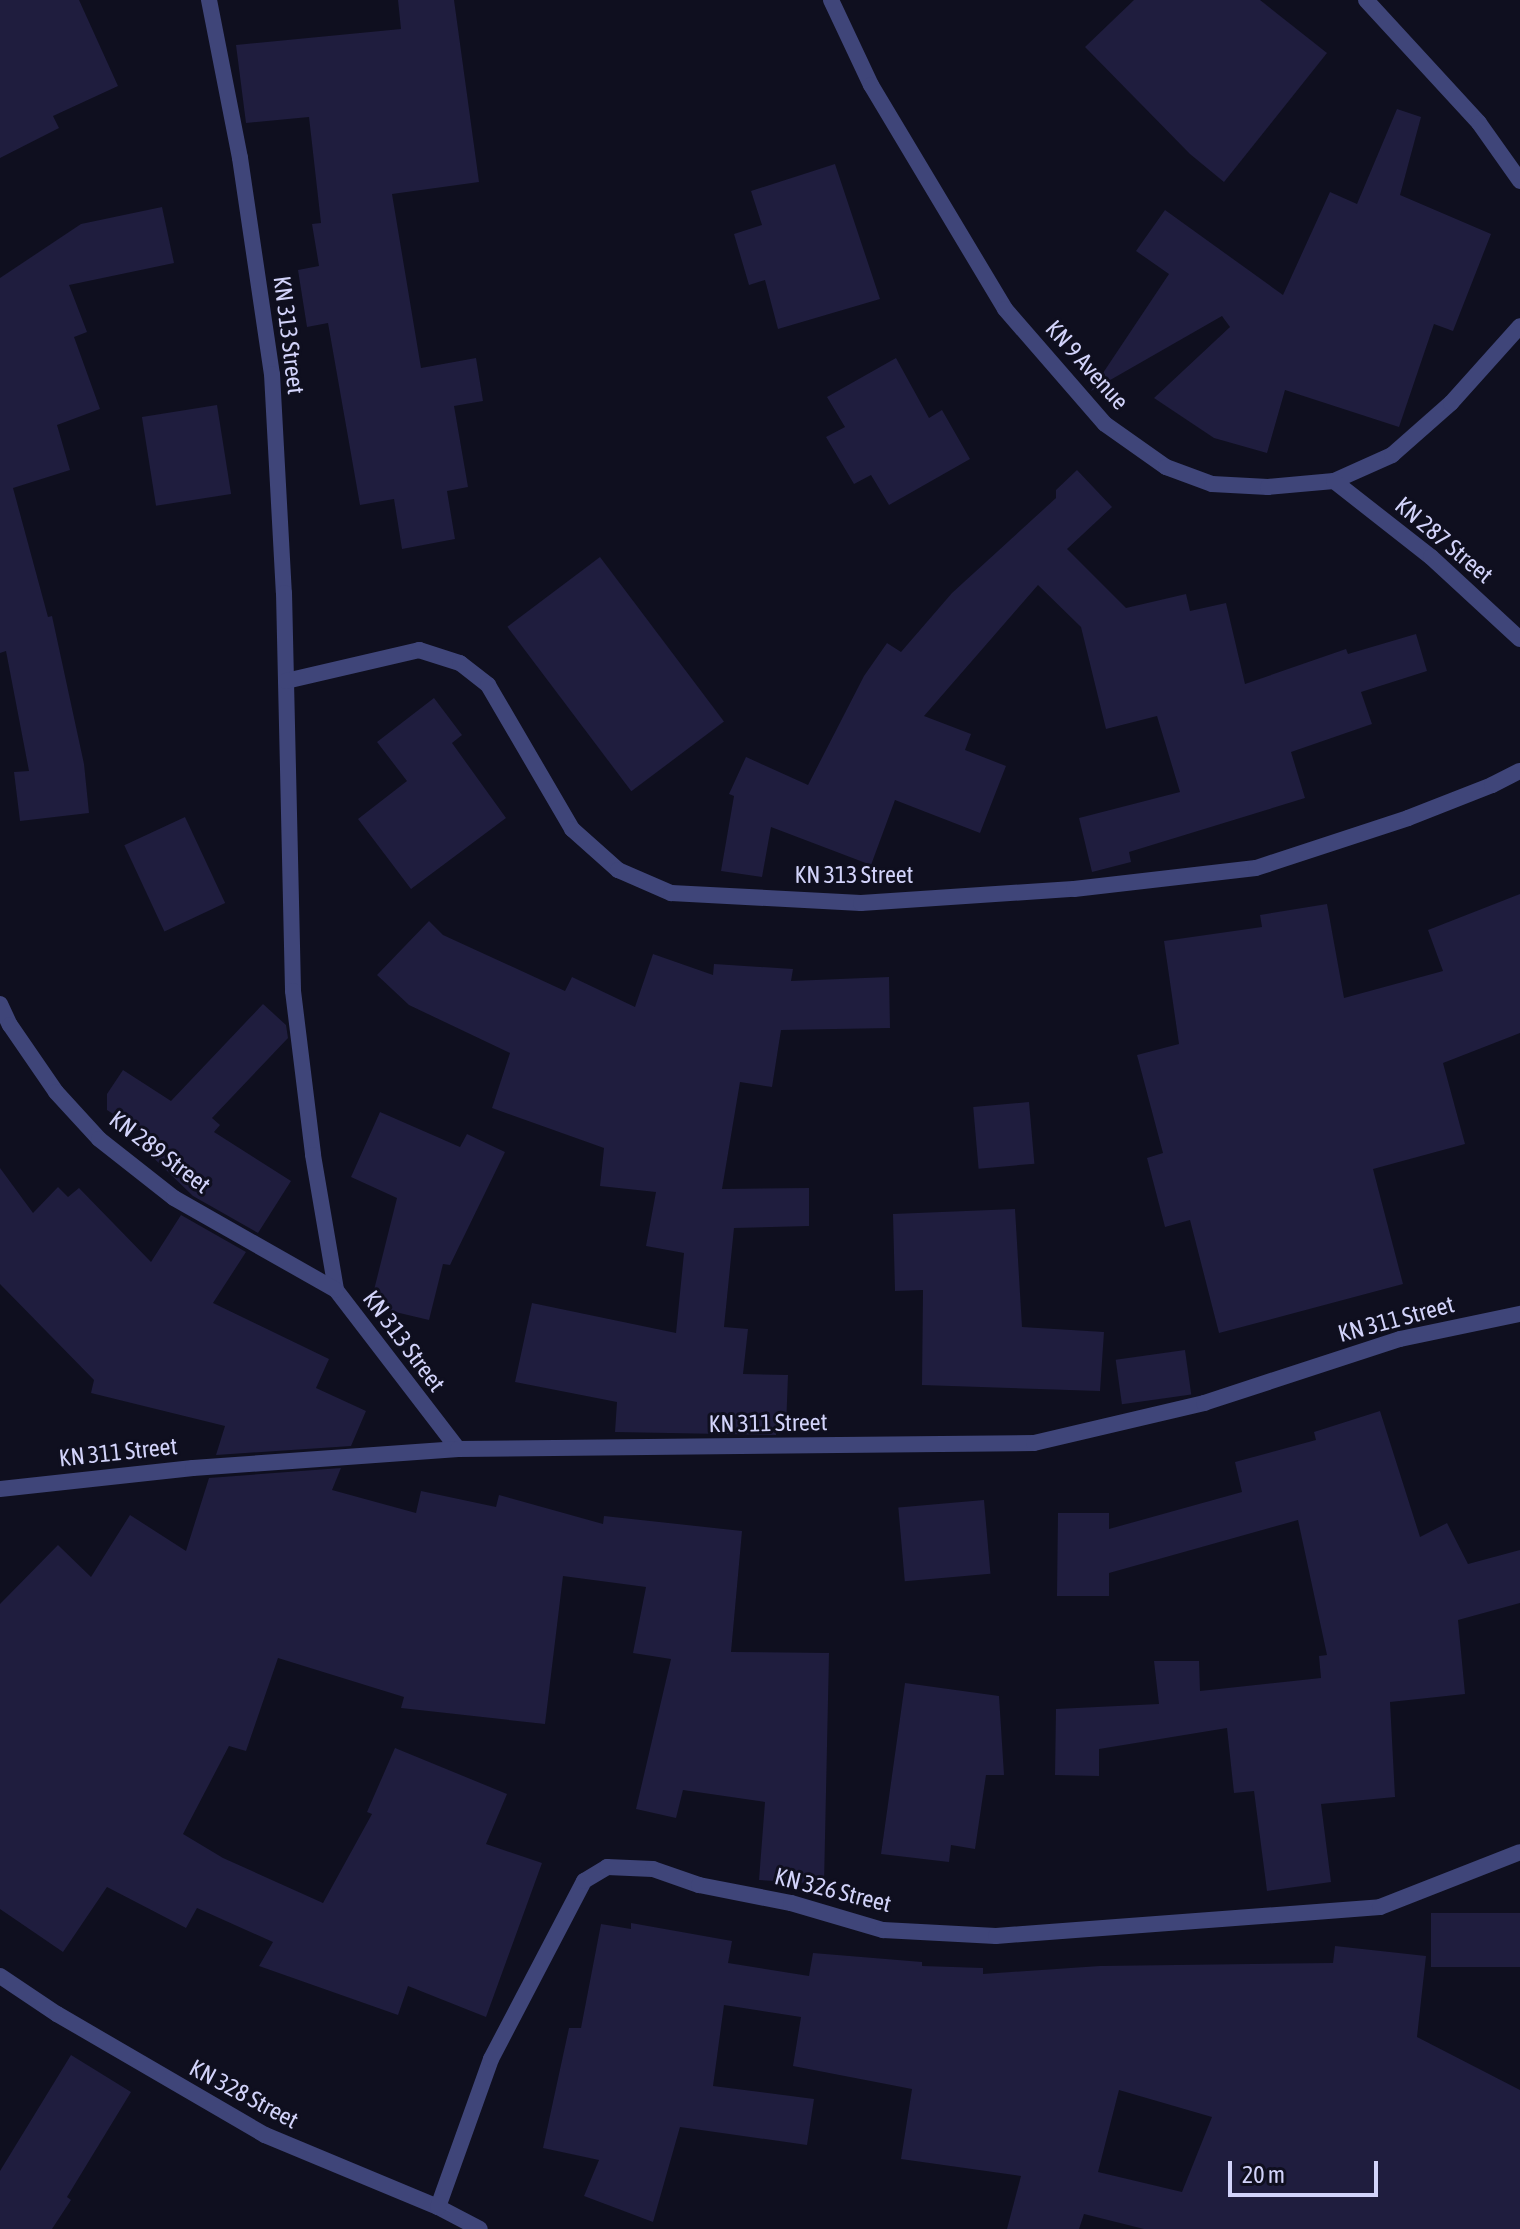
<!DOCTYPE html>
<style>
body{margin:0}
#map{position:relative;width:1520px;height:2229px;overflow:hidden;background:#0f0f1f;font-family:"Asap Condensed",sans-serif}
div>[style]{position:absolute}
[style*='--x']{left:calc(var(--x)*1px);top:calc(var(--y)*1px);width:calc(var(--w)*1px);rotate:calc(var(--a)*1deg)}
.building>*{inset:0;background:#1f1d3e;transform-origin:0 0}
.street>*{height:16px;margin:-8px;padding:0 8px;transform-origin:8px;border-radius:8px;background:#3f4579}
span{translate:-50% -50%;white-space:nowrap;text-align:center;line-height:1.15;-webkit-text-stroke:6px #0f0f1f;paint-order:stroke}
.street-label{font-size:24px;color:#d2d3fa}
.scale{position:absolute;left:1228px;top:2161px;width:150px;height:36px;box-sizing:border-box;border:4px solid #d2d3fa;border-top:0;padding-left:10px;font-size:24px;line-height:28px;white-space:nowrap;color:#d2d3fa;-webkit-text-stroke:6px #0f0f1f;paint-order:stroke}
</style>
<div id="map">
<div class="building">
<div style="clip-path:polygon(0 0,79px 0,118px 86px,53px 116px,59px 128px,0 158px)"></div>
<div style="clip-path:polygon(398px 0,454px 0,479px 182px,392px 194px,421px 368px,476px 358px,483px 401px,454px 406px,468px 487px,447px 491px,455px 539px,402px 549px,394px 499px,360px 505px,328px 323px,307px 327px,298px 270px,319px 266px,312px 224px,321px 223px,309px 117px,246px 123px,236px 45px,401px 29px)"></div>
<div style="clip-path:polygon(1134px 0,1260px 0,1327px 53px,1224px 182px,1190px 154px,1085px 47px)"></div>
<div style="clip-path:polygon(1397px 109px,1421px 117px,1400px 195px,1491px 234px,1453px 331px,1434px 324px,1399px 427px,1285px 390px,1267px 453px,1214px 438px,1154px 398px,1230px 327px,1222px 316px,1091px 391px,1169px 274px,1136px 251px,1165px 210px,1283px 295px,1330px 192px,1357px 204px)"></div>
<div style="clip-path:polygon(835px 164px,880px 299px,778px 329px,765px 280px,749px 285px,734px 234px,762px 225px,751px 191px)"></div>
<div style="clip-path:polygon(162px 207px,174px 263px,69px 285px,87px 332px,74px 337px,100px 409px,57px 425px,70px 470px,13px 488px,48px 617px,52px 616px,84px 764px,89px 813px,20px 821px,14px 772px,29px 771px,6px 651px,0 653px,0 278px,81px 224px)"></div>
<div style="clip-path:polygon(896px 358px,929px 418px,942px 410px,970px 459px,889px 505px,871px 475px,854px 484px,826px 437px,845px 427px,827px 397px)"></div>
<div style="left:217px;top:405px;width:90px;height:76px;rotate:81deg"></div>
<div style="clip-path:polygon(1077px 470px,1112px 507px,1067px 549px,1126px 608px,1186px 594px,1190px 611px,1226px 603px,1245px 684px,1346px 649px,1348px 654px,1416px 634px,1427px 671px,1361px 692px,1372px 724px,1291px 752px,1305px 798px,1129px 852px,1131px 862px,1092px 872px,1079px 818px,1180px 792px,1157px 716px,1106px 729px,1081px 627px,1038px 585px,924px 716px,971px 734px,965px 750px,1006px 766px,980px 833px,895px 800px,871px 865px,771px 827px,762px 877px,721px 871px,734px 796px,729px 794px,746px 757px,808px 785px,864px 676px,887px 643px,901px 652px,952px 593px,1056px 498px,1056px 490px)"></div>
<div style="left:600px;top:557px;width:206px;height:116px;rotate:53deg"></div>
<div style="clip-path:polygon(434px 698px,462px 735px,452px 743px,506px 818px,411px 889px,358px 819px,407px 781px,377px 742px)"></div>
<div style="left:185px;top:817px;width:95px;height:67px;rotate:65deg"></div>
<div style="clip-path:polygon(1520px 894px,1520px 1033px,1443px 1063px,1465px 1144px,1373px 1169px,1403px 1284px,1219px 1333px,1190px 1220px,1165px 1227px,1147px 1158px,1163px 1153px,1137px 1055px,1179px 1044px,1164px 941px,1262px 927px,1260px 915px,1327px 904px,1344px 998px,1443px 971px,1428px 930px)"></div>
<div style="clip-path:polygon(429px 921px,443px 935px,565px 991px,572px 977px,635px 1007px,653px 954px,713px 975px,714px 964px,793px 969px,791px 981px,889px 977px,890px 1028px,781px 1030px,772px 1087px,740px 1082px,722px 1189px,809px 1188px,809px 1226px,734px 1228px,724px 1327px,748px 1329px,743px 1374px,788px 1375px,786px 1428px,776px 1428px,776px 1435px,615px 1432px,617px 1402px,515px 1382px,532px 1303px,676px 1333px,684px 1253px,646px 1246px,656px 1192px,600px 1186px,604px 1148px,492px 1108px,510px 1053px,409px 1005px,377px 975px)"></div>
<div style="clip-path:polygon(263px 1004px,286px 1025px,288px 1038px,212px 1118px,220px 1125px,214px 1132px,291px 1181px,258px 1233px,193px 1196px,135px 1140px,142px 1133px,107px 1110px,107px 1094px,123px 1070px,171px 1101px)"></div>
<div style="left:1029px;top:1102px;width:62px;height:56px;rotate:85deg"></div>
<div style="clip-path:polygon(380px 1112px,460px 1147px,467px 1134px,505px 1152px,450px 1265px,443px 1264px,429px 1320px,370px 1306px,397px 1198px,351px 1177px)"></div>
<div style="clip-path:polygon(0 1168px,33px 1213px,58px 1187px,68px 1197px,79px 1188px,151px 1262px,181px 1215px,246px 1252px,213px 1303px,329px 1359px,316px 1388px,366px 1411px,351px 1446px,216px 1455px,225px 1426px,91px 1393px,94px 1380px,0 1284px)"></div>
<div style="clip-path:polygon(1015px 1209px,1022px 1327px,1104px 1332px,1100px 1391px,922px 1385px,923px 1290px,895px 1291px,893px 1214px)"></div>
<div style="left:1185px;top:1350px;width:45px;height:70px;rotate:82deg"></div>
<div style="clip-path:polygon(1380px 1411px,1420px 1537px,1447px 1523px,1468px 1564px,1520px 1550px,1520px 1603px,1458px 1620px,1465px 1694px,1390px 1702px,1395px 1797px,1321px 1804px,1331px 1882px,1267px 1891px,1254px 1791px,1234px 1793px,1227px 1728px,1099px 1749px,1099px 1776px,1055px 1775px,1056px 1709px,1159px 1704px,1154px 1661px,1199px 1661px,1200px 1691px,1321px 1678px,1319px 1656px,1327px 1655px,1298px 1520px,1109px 1573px,1109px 1596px,1057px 1596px,1058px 1513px,1109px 1513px,1109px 1529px,1242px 1492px,1235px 1462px,1316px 1440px,1314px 1432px)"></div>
<div style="clip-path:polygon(341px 1468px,332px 1490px,416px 1513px,421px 1491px,496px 1507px,499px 1495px,603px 1524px,604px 1516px,742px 1531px,731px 1652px,829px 1653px,824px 1884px,759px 1880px,765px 1802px,683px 1790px,676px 1818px,636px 1809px,671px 1659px,633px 1653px,646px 1587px,563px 1576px,545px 1724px,401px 1708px,404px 1697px,278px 1658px,246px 1751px,229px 1746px,183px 1834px,223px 1858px,323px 1903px,372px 1814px,367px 1812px,395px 1748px,507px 1794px,486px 1844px,542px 1863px,486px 2017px,408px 1986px,398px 2015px,259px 1966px,273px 1942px,197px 1908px,186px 1928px,107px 1887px,63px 1952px,0 1909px,0 1604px,58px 1545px,91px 1577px,130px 1515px,186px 1551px,209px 1478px)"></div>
<div style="left:984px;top:1500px;width:74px;height:86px;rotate:85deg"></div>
<div style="clip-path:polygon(905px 1683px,999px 1696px,1004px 1775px,986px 1775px,975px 1849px,951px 1845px,949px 1862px,881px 1854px)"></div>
<div style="left:1520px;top:1913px;width:54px;height:89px;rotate:90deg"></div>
<div style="clip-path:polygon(evenodd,631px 1923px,732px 1941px,728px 1963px,809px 1976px,813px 1953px,922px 1962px,922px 1966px,983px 1968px,983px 1974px,1100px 1966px,1333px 1963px,1335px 1946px,1426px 1956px,1417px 2037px,1520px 2090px,1520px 2229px,1144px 2229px,1084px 2214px,1079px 2229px,1007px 2229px,1021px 2176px,901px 2159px,912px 2089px,793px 2066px,801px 2017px,724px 2005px,713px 2086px,814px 2099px,807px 2145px,680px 2127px,653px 2222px,584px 2196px,599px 2160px,543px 2148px,569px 2028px,581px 2028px,601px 1924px,631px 1929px,631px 1923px,1119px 2090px,1212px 2117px,1182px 2192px,1098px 2172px,1119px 2090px)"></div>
<div style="clip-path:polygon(71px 2055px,131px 2092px,67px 2197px,71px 2200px,52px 2229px,0 2229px,0 2171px)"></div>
</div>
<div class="street">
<div style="--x:209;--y:0;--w:161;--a:78.9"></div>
<div style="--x:240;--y:158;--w:218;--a:81.6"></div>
<div style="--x:272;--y:374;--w:219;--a:86.9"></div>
<div style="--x:284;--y:593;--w:398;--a:88.7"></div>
<div style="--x:293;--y:991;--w:165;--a:83"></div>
<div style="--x:313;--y:1155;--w:137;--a:80.3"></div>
<div style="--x:336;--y:1290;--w:200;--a:52.5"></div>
<div style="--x:831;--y:0;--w:94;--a:64.8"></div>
<div style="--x:871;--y:85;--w:261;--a:59.1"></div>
<div style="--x:1005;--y:309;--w:152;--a:49"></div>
<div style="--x:1105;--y:424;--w:75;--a:35.2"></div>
<div style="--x:1166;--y:467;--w:49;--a:20.3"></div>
<div style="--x:1212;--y:484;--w:56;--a:3.1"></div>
<div style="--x:1268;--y:487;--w:66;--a:-5.2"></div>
<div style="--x:1334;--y:481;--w:64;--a:-24.1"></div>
<div style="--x:1392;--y:455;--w:79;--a:-41.4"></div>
<div style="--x:1451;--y:403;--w:103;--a:-48.1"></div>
<div style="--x:1366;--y:0;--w:167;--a:47.4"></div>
<div style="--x:1479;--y:123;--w:71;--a:54.7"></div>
<div style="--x:1334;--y:481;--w:123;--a:38.1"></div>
<div style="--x:1431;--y:557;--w:121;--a:42.7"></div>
<div style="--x:286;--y:681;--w:137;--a:-13.1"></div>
<div style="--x:419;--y:650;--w:43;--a:17.6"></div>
<div style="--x:460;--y:663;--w:36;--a:38"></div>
<div style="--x:488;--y:685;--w:167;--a:59.7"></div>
<div style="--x:572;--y:829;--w:62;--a:41.7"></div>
<div style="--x:618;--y:870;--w:58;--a:23.5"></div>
<div style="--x:671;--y:893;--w:190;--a:3"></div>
<div style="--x:861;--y:903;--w:213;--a:-3.8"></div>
<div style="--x:1074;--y:889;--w:183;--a:-6.6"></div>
<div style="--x:1256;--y:868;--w:160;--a:-18.2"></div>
<div style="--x:1408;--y:818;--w:90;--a:-21.4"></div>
<div style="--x:1492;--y:785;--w:31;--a:-27"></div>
<div style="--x:0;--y:1004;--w:23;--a:65"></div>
<div style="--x:10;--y:1025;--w:81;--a:55.5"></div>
<div style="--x:56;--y:1092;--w:64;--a:47.5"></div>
<div style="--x:99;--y:1139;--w:95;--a:38.2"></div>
<div style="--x:174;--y:1198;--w:186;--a:29.6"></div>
<div style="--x:0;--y:1489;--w:194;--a:-6.2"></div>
<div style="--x:193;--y:1468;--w:266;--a:-4.1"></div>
<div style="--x:458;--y:1449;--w:576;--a:-0.6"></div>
<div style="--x:1034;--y:1443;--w:175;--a:-13.2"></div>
<div style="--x:1204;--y:1403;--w:206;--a:-18.1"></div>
<div style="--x:1400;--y:1339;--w:123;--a:-11.8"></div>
<div style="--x:0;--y:1976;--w:69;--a:33.7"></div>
<div style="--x:57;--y:2014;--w:241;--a:30.2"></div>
<div style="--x:265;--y:2135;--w:187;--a:22.6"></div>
<div style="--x:438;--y:2207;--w:47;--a:27.6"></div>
<div style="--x:438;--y:2207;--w:157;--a:-70.3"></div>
<div style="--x:491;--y:2059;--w:201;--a:-62.4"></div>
<div style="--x:584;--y:1881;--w:27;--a:-31"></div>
<div style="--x:607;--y:1867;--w:46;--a:2.5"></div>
<div style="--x:653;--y:1869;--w:49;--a:19.2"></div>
<div style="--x:699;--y:1885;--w:94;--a:11.1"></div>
<div style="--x:791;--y:1903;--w:96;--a:16.4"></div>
<div style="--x:883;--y:1930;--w:113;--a:3"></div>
<div style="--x:996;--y:1936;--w:385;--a:-4.3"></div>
<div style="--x:1380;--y:1907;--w:150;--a:-21.4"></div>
</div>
<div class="street-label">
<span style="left:289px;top:335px;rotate:83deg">KN 313 Street</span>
<span style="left:1087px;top:365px;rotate:48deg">KN 9 Avenue</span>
<span style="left:1444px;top:540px;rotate:40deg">KN 287 Street</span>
<span style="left:854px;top:875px">KN 313 Street</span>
<span style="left:160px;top:1152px;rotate:37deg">KN 289 Street</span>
<span style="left:1396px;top:1319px;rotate:-15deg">KN 311 Street</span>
<span style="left:404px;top:1341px;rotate:53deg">KN 313 Street</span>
<span style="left:768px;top:1423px;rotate:-1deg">KN 311 Street</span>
<span style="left:118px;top:1452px;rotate:-6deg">KN 311 Street</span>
<span style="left:833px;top:1890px;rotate:14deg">KN 326 Street</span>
<span style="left:244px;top:2094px;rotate:28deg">KN 328 Street</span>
</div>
<div class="scale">20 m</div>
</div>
